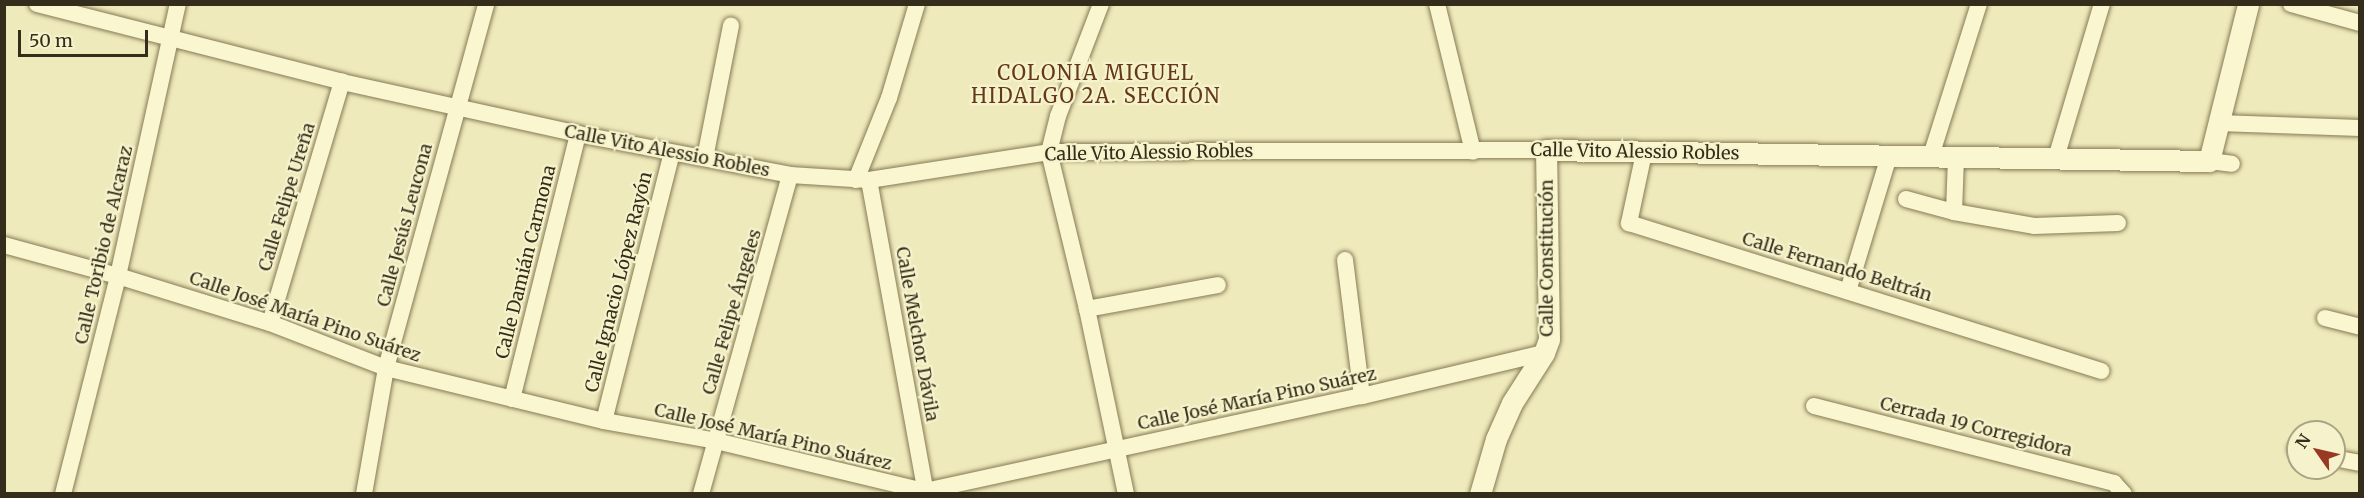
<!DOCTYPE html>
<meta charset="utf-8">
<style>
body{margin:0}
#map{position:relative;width:2364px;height:498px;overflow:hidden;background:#efeabc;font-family:Merriweather,serif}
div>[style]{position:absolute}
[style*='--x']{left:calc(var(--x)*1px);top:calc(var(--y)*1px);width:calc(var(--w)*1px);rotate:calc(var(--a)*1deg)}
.roads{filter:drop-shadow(0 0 2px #877a55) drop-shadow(0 0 2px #877a55)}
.minor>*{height:16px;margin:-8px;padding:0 8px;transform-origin:8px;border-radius:8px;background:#faf6cf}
.tertiary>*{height:21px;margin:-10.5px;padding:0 10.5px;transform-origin:10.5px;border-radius:10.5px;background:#faf6cf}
span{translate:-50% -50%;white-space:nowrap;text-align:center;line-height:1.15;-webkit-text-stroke:4.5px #f6f3cc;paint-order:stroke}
.street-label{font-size:18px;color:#352d1b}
.neighbourhood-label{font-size:20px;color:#643818;letter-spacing:1.5px}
.frame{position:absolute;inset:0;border:6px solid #352d1b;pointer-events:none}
.north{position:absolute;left:2286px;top:420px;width:60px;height:60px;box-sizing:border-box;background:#f6f3cc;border:2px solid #a9a485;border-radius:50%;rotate:304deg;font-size:16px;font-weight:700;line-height:24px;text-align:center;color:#352d1b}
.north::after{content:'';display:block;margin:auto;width:21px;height:27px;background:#983a23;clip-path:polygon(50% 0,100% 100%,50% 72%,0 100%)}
.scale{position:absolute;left:18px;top:30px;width:130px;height:27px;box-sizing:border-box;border:3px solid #352d1b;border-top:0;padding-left:8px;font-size:18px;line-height:21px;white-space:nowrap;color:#352d1b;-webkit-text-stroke:4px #f6f3cc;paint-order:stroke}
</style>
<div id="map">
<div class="roads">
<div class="minor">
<div style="--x:37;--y:4;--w:315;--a:14.3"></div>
<div style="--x:342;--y:82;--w:242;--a:12.4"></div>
<div style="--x:578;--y:134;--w:216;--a:10.9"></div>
<div style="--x:790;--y:175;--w:79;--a:3.6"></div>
<div style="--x:869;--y:180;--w:182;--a:-8.8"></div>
<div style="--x:1049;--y:152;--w:497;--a:-0.2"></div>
<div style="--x:1101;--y:4;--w:120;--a:111"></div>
<div style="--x:1058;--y:116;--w:37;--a:104"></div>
<div style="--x:1049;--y:152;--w:162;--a:76.4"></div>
<div style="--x:1087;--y:309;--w:189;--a:78.1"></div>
<div style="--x:1437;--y:4;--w:152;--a:76.3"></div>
<div style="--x:2291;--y:4;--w:72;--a:15.4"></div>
<div style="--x:2219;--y:123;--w:141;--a:2"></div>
<div style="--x:1644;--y:153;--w:72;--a:102.1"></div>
<div style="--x:1629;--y:223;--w:495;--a:17.4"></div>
<div style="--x:1931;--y:156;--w:159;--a:-72.5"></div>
<div style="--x:705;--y:158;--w:135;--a:-78.9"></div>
<div style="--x:2056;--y:158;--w:161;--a:-73.4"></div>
<div style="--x:2209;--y:161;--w:23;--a:7"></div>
<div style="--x:856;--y:180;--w:88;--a:-68.1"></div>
<div style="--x:889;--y:98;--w:98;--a:-73.4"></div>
<div style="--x:869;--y:180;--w:319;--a:79.7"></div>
<div style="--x:1906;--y:199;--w:50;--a:15.2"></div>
<div style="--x:1954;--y:212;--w:81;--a:9.9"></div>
<div style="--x:2034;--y:226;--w:84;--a:-2"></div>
<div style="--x:1954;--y:212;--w:55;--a:-87.9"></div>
<div style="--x:4;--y:245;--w:118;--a:15.2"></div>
<div style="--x:118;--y:276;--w:159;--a:17.2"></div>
<div style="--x:270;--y:323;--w:124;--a:21.2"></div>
<div style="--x:386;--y:368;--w:224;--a:13.7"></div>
<div style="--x:604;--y:421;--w:114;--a:10.1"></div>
<div style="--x:716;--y:441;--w:215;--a:13.5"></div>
<div style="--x:925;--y:491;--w:447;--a:-12.3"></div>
<div style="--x:1362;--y:396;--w:187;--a:-13.3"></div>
<div style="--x:1345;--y:260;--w:137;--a:82.9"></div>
<div style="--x:1848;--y:291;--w:141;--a:-73.1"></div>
<div style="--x:1087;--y:309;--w:133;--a:-10.4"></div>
<div style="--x:2325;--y:318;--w:36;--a:14"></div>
<div style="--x:270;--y:323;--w:252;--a:-73.4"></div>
<div style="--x:512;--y:399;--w:273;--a:-76"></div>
<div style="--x:1814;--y:406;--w:310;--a:14.4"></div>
<div style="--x:2114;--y:483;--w:15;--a:48"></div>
<div style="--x:604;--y:421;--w:276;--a:-75.8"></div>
<div style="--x:2296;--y:449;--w:2;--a:27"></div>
<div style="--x:2334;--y:458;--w:26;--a:11"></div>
<div style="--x:63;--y:494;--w:225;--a:-75.8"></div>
<div style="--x:118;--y:276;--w:279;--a:-77.6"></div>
<div style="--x:364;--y:494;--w:128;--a:-80.1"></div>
<div style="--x:386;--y:368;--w:377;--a:-74.6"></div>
<div style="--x:701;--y:494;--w:331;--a:-74.4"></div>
</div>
<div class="tertiary">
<div style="--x:1480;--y:494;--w:57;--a:-73.8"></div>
<div style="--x:1496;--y:439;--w:39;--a:-66"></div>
<div style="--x:1512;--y:403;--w:59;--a:-57.4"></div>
<div style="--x:1544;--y:353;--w:15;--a:-70"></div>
<div style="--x:1549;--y:339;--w:189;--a:-90.9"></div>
<div style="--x:1546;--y:150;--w:663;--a:0.95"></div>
<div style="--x:2209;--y:161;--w:162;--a:-76"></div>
</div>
</div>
<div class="street-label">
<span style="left:667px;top:151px;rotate:11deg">Calle Vito Alessio Robles</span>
<span style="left:1635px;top:152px;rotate:1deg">Calle Vito Alessio Robles</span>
<span style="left:1149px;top:153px;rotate:-1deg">Calle Vito Alessio Robles</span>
<span style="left:287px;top:197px;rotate:-73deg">Calle Felipe Ureña</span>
<span style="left:405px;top:225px;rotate:-75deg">Calle Jesús Leucona</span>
<span style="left:104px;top:245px;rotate:-77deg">Calle Toribio de Alcaraz</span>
<span style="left:1547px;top:258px;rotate:-90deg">Calle Constitución</span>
<span style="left:526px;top:262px;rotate:-76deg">Calle Damián Carmona</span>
<span style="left:1837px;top:267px;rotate:17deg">Calle Fernando Beltrán</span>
<span style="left:619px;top:282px;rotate:-76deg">Calle Ignacio López Rayón</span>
<span style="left:732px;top:312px;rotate:-74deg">Calle Felipe Ángeles</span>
<span style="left:305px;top:317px;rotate:19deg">Calle José María Pino Suárez</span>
<span style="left:917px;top:334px;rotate:80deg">Calle Melchor Dávila</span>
<span style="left:1257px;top:399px;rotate:-12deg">Calle José María Pino Suárez</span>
<span style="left:1976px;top:427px;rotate:14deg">Cerrada 19 Corregidora</span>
<span style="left:773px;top:437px;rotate:13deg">Calle José María Pino Suárez</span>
</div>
<div class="neighbourhood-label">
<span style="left:1096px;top:84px">COLONIA MIGUEL<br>HIDALGO 2A. SECCIÓN</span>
</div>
<div class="frame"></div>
<div class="north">N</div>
<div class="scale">50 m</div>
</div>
